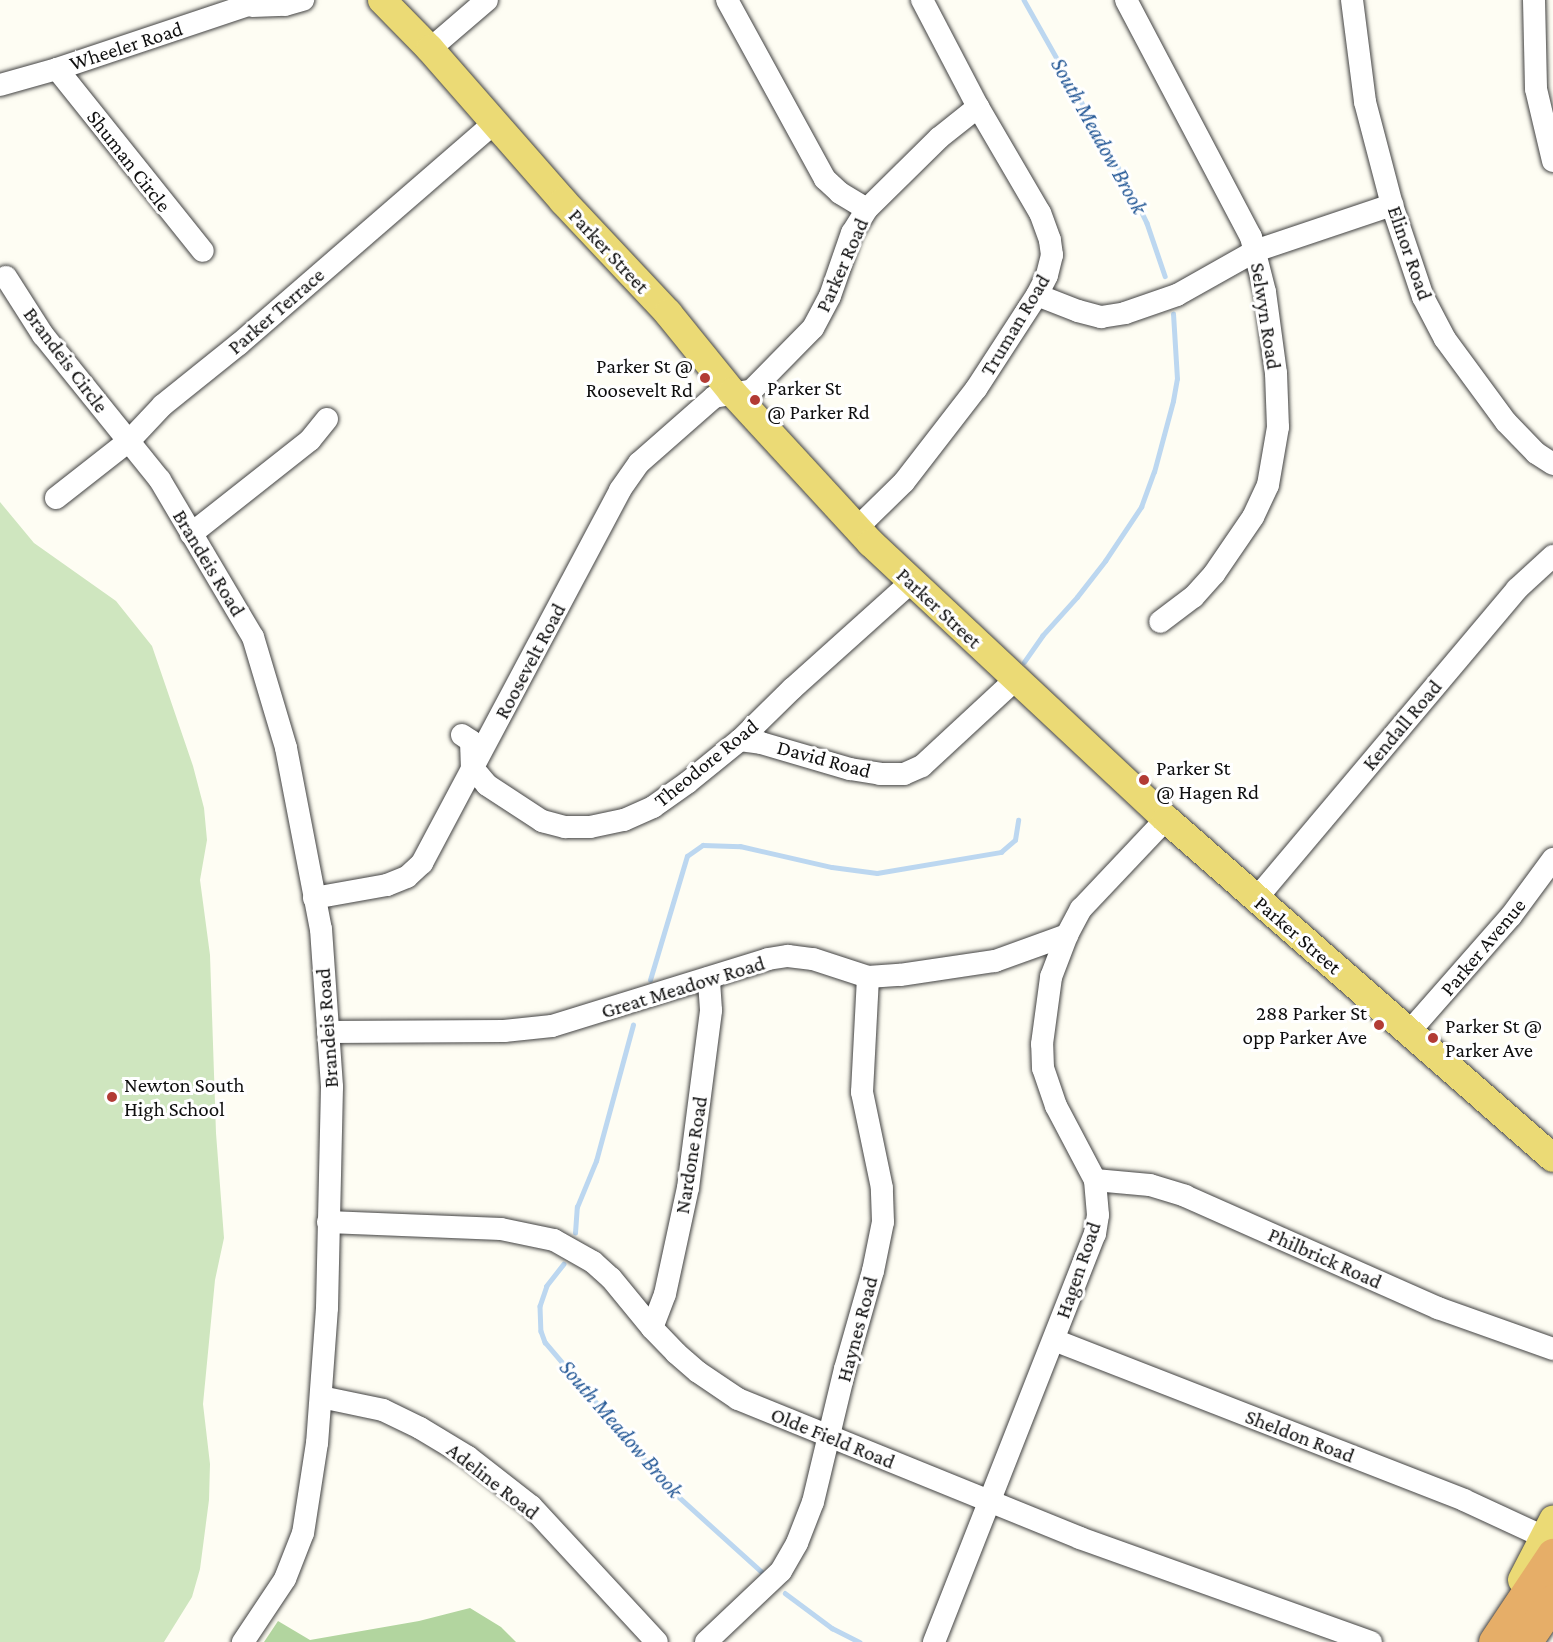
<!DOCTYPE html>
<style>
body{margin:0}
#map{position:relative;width:1553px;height:1642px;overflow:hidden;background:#fefdf3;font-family:"Crimson Pro",serif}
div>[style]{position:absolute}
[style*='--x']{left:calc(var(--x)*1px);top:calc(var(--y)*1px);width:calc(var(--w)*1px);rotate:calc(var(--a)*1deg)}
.green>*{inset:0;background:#cfe6bf}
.forest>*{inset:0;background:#b2d59f}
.stream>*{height:4.5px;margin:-2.25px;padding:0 2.25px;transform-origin:2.25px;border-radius:2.25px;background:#bcd7f0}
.roads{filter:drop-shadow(0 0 2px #424242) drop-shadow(0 0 2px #424242)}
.minor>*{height:22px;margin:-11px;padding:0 11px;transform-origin:11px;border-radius:11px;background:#fff}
.major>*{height:28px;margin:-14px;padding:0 14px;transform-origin:14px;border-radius:14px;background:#ebda75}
.highway>*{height:33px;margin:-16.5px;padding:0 16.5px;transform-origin:16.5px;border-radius:16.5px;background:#e6ae68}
.dots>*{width:16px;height:16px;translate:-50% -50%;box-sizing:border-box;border:3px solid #fff;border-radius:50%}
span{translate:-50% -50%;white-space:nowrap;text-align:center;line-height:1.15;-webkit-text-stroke:6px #fff;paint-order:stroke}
.street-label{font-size:21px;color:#0f0f0f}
.poi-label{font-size:21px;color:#0f0f0f}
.right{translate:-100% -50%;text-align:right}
.left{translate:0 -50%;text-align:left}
.water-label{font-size:22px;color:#245896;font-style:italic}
</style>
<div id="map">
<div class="green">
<div style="clip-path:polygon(0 502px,34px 543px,116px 601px,152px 646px,193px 766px,204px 808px,207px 840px,200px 880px,210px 955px,216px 1133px,224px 1238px,215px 1280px,203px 1404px,210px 1464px,209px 1500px,200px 1569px,192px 1597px,164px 1642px,0 1642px)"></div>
</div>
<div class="forest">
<div style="clip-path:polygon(470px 1608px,501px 1627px,516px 1642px,264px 1642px,278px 1621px,310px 1640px,419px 1621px)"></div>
</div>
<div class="stream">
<div style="--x:1024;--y:0;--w:214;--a:60.6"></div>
<div style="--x:1129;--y:186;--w:41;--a:64.1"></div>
<div style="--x:1147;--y:223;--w:56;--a:71.2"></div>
<div style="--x:1024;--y:662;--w:32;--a:-55"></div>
<div style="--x:1042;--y:636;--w:52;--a:-48.1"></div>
<div style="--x:1077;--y:597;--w:46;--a:-52.1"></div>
<div style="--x:1105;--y:561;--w:65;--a:-56.3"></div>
<div style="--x:1141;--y:507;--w:37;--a:-70"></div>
<div style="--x:1154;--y:472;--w:73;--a:-75"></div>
<div style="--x:1173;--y:401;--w:22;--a:-80"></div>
<div style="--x:1177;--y:379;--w:65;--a:-93.5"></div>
<div style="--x:650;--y:980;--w:129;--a:-73.4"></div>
<div style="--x:687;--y:856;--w:19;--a:-35"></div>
<div style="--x:703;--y:845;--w:37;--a:2"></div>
<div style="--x:740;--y:846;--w:94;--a:12.9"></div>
<div style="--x:832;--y:867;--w:45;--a:7.6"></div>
<div style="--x:877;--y:873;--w:126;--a:-9.6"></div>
<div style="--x:1001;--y:852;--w:18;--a:-41"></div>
<div style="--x:1015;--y:840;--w:20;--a:-81"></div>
<div style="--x:575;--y:1233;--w:26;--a:-86"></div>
<div style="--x:577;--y:1207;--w:50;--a:-67.6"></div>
<div style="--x:596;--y:1161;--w:141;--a:-74.8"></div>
<div style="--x:564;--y:1264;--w:28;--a:128"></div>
<div style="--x:547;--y:1286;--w:21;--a:109"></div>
<div style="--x:540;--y:1306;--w:25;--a:88"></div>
<div style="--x:541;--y:1331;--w:12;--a:70"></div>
<div style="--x:545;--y:1342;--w:192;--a:49.7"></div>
<div style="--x:669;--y:1488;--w:124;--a:42.1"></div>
<div style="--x:785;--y:1593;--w:59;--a:36.7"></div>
<div style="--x:832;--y:1628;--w:31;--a:27"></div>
</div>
<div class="roads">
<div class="minor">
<div style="--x:727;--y:0;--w:204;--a:61.3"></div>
<div style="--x:825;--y:179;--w:21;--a:43"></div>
<div style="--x:840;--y:193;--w:31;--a:31"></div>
<div style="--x:1126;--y:0;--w:268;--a:62.2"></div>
<div style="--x:1251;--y:237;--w:57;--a:75.7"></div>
<div style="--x:1265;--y:292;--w:82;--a:82.3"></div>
<div style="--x:1276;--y:373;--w:54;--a:87.9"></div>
<div style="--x:1278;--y:427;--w:59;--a:99.8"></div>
<div style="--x:1268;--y:485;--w:35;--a:115"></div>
<div style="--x:1253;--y:517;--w:69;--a:124.4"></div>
<div style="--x:1214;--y:574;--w:31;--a:132"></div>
<div style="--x:1193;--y:597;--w:41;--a:142.9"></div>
<div style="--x:1352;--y:0;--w:103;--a:82.7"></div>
<div style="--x:1365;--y:102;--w:106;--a:75.3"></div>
<div style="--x:1392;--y:205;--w:97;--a:71.4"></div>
<div style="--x:1423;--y:297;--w:47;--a:62.4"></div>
<div style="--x:1445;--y:339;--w:103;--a:53.7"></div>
<div style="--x:1506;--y:422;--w:43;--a:45.9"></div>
<div style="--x:1536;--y:453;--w:20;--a:33"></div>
<div style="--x:1534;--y:0;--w:89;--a:88.7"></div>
<div style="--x:1536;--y:89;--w:74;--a:76.7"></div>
<div style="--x:252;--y:6;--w:33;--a:-2"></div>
<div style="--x:285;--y:5;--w:19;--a:-16"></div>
<div style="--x:430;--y:49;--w:75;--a:-40.7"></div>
<div style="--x:57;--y:69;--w:233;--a:51.3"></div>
<div style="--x:0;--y:85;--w:59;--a:-15.7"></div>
<div style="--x:57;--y:69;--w:217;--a:-18.5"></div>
<div style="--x:6;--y:277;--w:69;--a:57.5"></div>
<div style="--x:43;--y:335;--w:186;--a:51.1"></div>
<div style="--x:160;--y:480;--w:182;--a:59.4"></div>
<div style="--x:253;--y:637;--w:116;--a:73.4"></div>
<div style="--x:286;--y:748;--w:184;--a:79.1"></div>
<div style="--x:321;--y:929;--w:158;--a:86"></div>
<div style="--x:332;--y:1087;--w:221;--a:91.3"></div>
<div style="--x:327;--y:1308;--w:135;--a:94.2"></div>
<div style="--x:317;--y:1443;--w:91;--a:98.8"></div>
<div style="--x:303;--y:1533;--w:49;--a:111.4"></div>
<div style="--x:285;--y:1579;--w:76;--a:123.7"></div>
<div style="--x:1037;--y:295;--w:44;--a:21.3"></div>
<div style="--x:1078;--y:311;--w:24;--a:15"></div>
<div style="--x:1101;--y:317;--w:24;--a:-9"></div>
<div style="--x:1125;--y:313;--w:55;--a:-19.1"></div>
<div style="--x:1177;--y:295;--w:90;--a:-29.4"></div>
<div style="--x:1255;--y:251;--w:145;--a:-18.6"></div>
<div style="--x:56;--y:498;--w:94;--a:-38.1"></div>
<div style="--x:130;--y:440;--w:48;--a:-46.7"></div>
<div style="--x:163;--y:405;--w:97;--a:-38.8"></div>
<div style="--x:239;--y:344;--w:339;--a:-40.9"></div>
<div style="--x:856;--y:529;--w:67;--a:-44.4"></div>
<div style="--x:904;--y:482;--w:118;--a:-52.3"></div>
<div style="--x:976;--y:389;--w:112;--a:-57"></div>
<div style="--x:1037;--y:295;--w:22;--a:-63"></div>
<div style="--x:1047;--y:275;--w:21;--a:-76"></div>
<div style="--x:1052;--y:255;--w:15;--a:-98"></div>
<div style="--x:1050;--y:240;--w:29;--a:-110"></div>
<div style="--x:1040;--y:213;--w:123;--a:-120.3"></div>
<div style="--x:978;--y:107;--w:121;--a:-117.6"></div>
<div style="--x:191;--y:534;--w:152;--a:-38.3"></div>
<div style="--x:310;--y:440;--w:27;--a:-51"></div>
<div style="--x:462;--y:735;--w:11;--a:34"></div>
<div style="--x:471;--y:741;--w:26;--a:88"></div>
<div style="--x:472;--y:767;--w:23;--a:50"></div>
<div style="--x:487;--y:785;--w:66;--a:33.2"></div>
<div style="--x:542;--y:821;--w:24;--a:15"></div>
<div style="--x:565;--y:827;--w:25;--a:0"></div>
<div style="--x:590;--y:827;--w:35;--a:-12"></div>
<div style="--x:624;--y:820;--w:32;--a:-24"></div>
<div style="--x:653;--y:807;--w:42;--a:-35.2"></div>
<div style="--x:687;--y:783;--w:68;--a:-39.1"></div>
<div style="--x:740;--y:740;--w:74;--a:-44.5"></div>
<div style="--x:793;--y:688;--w:159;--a:-41.9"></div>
<div style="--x:740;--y:740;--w:21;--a:8"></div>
<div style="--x:761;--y:743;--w:93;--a:16.3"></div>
<div style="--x:850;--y:769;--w:30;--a:9"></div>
<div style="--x:880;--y:774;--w:24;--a:0"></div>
<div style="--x:904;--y:774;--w:20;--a:-24"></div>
<div style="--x:922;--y:766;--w:128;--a:-42.8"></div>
<div style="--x:314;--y:898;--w:74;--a:-10.1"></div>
<div style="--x:387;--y:885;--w:22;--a:-22"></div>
<div style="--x:407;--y:877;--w:21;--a:-43"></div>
<div style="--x:422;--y:863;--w:422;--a:-62"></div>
<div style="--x:620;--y:490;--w:33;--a:-55"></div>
<div style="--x:639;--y:463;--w:100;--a:-41.3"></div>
<div style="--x:714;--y:397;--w:39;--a:-10"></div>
<div style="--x:752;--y:390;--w:87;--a:-45.5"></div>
<div style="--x:813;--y:328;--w:36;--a:-62"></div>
<div style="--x:830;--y:296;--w:67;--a:-70.8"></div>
<div style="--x:852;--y:233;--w:28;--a:-58"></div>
<div style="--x:867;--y:209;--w:101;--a:-44.6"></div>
<div style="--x:939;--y:138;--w:50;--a:-38.5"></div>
<div style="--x:1256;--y:899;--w:405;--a:-49.9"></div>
<div style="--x:1517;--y:589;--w:49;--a:-42.5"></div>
<div style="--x:328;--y:1032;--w:176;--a:-0.3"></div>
<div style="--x:504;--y:1031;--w:48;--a:-5.9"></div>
<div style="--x:552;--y:1026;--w:226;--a:-17.2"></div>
<div style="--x:768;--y:959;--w:20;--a:-9"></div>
<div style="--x:788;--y:956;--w:25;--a:7"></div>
<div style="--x:813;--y:959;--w:58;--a:18.1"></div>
<div style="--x:868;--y:977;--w:32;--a:-4"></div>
<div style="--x:900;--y:975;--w:96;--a:-8.4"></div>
<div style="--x:995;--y:961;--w:77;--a:-19.9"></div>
<div style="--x:1409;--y:1032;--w:154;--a:-48.7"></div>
<div style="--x:1511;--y:916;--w:71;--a:-53.6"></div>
<div style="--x:1095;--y:1180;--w:55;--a:5.2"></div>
<div style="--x:1150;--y:1185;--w:37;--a:17"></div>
<div style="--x:1185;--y:1196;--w:277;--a:23.9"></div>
<div style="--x:1438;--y:1308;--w:122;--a:19.6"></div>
<div style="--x:328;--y:1222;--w:173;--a:2.3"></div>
<div style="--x:501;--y:1229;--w:54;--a:11.7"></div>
<div style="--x:554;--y:1240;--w:45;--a:29.4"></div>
<div style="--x:593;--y:1262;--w:24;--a:42"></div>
<div style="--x:611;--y:1278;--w:65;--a:50.6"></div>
<div style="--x:652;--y:1328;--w:35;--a:46"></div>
<div style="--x:676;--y:1353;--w:29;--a:41"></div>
<div style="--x:698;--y:1372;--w:48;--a:34"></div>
<div style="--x:738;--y:1399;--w:369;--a:22.1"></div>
<div style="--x:1080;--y:1538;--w:309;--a:19.7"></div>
<div style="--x:652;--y:1328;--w:36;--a:-69"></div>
<div style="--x:665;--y:1294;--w:108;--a:-77.8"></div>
<div style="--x:688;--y:1188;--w:179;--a:-82.6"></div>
<div style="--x:711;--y:1010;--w:32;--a:-94"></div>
<div style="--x:1054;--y:1340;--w:440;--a:21.3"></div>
<div style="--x:1464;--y:1500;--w:88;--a:24.8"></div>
<div style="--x:321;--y:1397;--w:63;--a:11.8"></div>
<div style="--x:383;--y:1410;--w:41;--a:25.9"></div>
<div style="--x:420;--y:1428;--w:56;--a:31.1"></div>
<div style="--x:468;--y:1457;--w:80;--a:37.9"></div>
<div style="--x:531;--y:1506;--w:185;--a:47.2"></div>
<div style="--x:706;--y:1642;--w:103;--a:-43.4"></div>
<div style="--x:781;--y:1571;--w:32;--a:-60"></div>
<div style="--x:797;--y:1543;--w:44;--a:-68.7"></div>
<div style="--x:813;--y:1502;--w:137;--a:-76.5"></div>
<div style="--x:845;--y:1369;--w:102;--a:-74.1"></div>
<div style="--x:873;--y:1271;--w:50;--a:-78.5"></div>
<div style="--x:883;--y:1222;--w:34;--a:-92"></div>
<div style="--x:882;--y:1188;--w:98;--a:-101.8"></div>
<div style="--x:862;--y:1092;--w:115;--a:-87"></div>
<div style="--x:934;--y:1642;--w:439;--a:-68.5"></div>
<div style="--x:1095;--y:1234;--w:19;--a:-81"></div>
<div style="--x:1098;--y:1215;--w:35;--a:-95"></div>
<div style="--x:1095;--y:1180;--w:84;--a:-117.8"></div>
<div style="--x:1056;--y:1106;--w:40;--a:-108.9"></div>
<div style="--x:1043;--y:1068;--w:24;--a:-92"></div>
<div style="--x:1042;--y:1044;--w:68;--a:-82.3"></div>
<div style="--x:1051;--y:977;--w:45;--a:-69.1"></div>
<div style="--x:1067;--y:935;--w:30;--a:-62"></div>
<div style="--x:1081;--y:909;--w:124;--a:-46.6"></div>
</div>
<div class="major">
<div style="--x:382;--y:0;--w:69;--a:45.6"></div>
<div style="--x:430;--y:49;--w:202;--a:48.8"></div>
<div style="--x:563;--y:201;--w:154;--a:46.8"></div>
<div style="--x:668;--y:313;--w:102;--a:51"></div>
<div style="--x:732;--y:392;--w:205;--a:47.4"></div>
<div style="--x:871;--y:543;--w:404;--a:43.1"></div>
<div style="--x:1166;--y:819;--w:514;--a:41.22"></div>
<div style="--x:1522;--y:1580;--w:68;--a:-62.7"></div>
</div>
<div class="highway">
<div style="--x:1495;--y:1642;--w:105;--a:-56.3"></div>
<div style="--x:1525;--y:1642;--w:50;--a:-55.7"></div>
</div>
</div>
<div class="dots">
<div style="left:705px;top:378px;background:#b23b34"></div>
<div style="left:755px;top:400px;background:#b23b34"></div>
<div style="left:1144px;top:780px;background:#b23b34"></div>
<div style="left:1379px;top:1025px;background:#b23b34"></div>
<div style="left:1433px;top:1038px;background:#b23b34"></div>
<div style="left:112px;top:1097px;background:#b23b34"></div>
</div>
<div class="street-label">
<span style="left:126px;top:46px;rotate:-18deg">Wheeler Road</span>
<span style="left:129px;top:161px;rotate:52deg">Shuman Circle</span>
<span style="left:609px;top:251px;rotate:47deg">Parker Street</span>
<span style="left:1410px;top:253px;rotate:71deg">Elinor Road</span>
<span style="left:842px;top:265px;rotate:-66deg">Parker Road</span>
<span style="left:276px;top:311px;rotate:-41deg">Parker Terrace</span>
<span style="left:1266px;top:316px;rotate:81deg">Selwyn Road</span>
<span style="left:1015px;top:325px;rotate:-59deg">Truman Road</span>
<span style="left:66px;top:360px;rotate:53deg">Brandeis Circle</span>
<span style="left:209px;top:563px;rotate:59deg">Brandeis Road</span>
<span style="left:939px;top:608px;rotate:43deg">Parker Street</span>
<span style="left:530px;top:661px;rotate:-62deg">Roosevelt Road</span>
<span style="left:1402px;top:725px;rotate:-50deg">Kendall Road</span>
<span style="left:824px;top:759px;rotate:15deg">David Road</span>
<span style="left:706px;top:763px;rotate:-39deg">Theodore Road</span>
<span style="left:1298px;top:935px;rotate:41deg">Parker Street</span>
<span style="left:1483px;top:947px;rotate:-50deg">Parker Avenue</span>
<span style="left:683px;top:987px;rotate:-17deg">Great Meadow Road</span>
<span style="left:327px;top:1028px;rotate:-94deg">Brandeis Road</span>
<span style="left:691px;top:1155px;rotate:-81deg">Nardone Road</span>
<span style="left:1325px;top:1258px;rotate:24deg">Philbrick Road</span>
<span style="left:1078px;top:1270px;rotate:-71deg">Hagen Road</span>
<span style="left:857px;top:1329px;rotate:-75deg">Haynes Road</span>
<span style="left:1300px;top:1436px;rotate:21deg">Sheldon Road</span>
<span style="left:833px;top:1438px;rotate:22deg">Olde Field Road</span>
<span style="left:493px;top:1481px;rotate:38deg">Adeline Road</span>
</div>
<div class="poi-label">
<span class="right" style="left:693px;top:378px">Parker St @<br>Roosevelt Rd</span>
<span class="left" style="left:767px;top:400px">Parker St<br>@ Parker Rd</span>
<span class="left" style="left:1156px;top:780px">Parker St<br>@ Hagen Rd</span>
<span class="right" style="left:1367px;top:1025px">288 Parker St<br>opp Parker Ave</span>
<span class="left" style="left:1445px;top:1038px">Parker St @<br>Parker Ave</span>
<span class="left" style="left:124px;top:1097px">Newton South<br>High School</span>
</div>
<div class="water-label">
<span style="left:1099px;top:136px;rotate:61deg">South Meadow Brook</span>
<span style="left:621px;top:1429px;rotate:49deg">South Meadow Brook</span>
</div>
</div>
